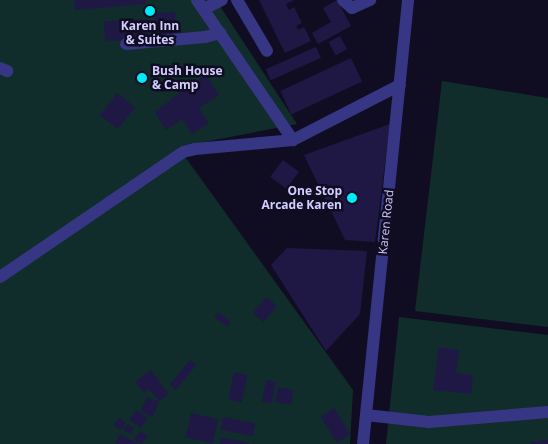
<!DOCTYPE html>
<style>
body{margin:0}
#map{position:relative;width:548px;height:444px;overflow:hidden;background:#100d23;font-family:"Open Sans",sans-serif}
div>[style]{position:absolute}
[style*='--x']{left:calc(var(--x)*1px);top:calc(var(--y)*1px);width:calc(var(--w)*1px);rotate:calc(var(--a)*1deg)}
.green>*{inset:0;background:#102d2b}
.building>*{inset:0;background:#1f1845;transform-origin:0 0}
.minor>*{height:12px;margin:-6px;padding:0 6px;transform-origin:6px;border-radius:6px;background:#363684}
.dots>*{width:14px;height:14px;translate:-50% -50%;box-sizing:border-box;border:2px solid #100d23;border-radius:50%}
span{translate:-50% -50%;white-space:nowrap;text-align:center;line-height:1.15;-webkit-text-stroke:5px #100d23;paint-order:stroke}
.poi-label{font-size:12px;color:#d2cfff;font-weight:700}
.left{translate:0 -50%;text-align:left}
.right{translate:-100% -50%;text-align:right}
.street-label{font-size:12px;color:#d2cfff}
</style>
<div id="map">
<div class="green">
<div style="clip-path:polygon(0 0,216px 0,297px 124px,178px 147px,353px 390px,350px 444px,0 444px)"></div>
<div style="clip-path:polygon(442px 81px,548px 98px,548px 327px,415px 311px)"></div>
<div style="clip-path:polygon(399px 317px,548px 335px,548px 444px,386px 444px)"></div>
</div>
<div class="building">
<div style="clip-path:polygon(74px 0,146px 0,146px 4px,75px 10px)"></div>
<div style="clip-path:polygon(259px 0,294px 0,286px 4px,289px 10px,294px 7px,302px 23px,296px 26px,298px 30px,304px 27px,311px 41px,285px 53px)"></div>
<div style="clip-path:polygon(337px 0,351px 26px,318px 44px,312px 33px,331px 22px,323px 8px)"></div>
<div style="left:175px;top:12px;width:27px;height:21px;rotate:86deg"></div>
<div style="left:148px;top:19px;width:20px;height:44px;rotate:87deg"></div>
<div style="left:340px;top:36px;width:15px;height:13px;rotate:62deg"></div>
<div style="left:316px;top:47px;width:12px;height:55px;rotate:66deg"></div>
<div style="left:351px;top:58px;width:26px;height:78px;rotate:65deg"></div>
<div style="clip-path:polygon(206px 75px,219px 95px,199px 108px,209px 123px,192px 134px,182px 119px,166px 130px,155px 112px,182px 91px,180px 87px,191px 80px,194px 83px)"></div>
<div style="left:117px;top:93px;width:23px;height:28px;rotate:38deg"></div>
<div style="clip-path:polygon(390px 124px,375px 242px,345px 240px,304px 155px)"></div>
<div style="left:283px;top:160px;width:20px;height:21px;rotate:37deg"></div>
<div style="clip-path:polygon(287px 248px,367px 251px,360px 314px,326px 351px,271px 265px)"></div>
<div style="left:266px;top:297px;width:14px;height:21px;rotate:39deg"></div>
<div style="left:218px;top:312px;width:16px;height:6px;rotate:38deg"></div>
<div style="clip-path:polygon(439px 347px,459px 350px,456px 373px,473px 375px,471px 394px,433px 390px)"></div>
<div style="left:190px;top:360px;width:8px;height:32px;rotate:40deg"></div>
<div style="clip-path:polygon(151px 370px,169px 394px,159px 401px,149px 389px,144px 393px,135px 382px)"></div>
<div style="left:234px;top:372px;width:14px;height:28px;rotate:12deg"></div>
<div style="left:266px;top:380px;width:10px;height:22px;rotate:11deg"></div>
<div style="left:278px;top:387px;width:16px;height:15px;rotate:11deg"></div>
<div style="left:147px;top:397px;width:13px;height:16px;rotate:23deg"></div>
<div style="left:334px;top:408px;width:31px;height:16px;rotate:58deg"></div>
<div style="left:136px;top:410px;width:14px;height:12px;rotate:34deg"></div>
<div style="left:191px;top:413px;width:28px;height:25px;rotate:13deg"></div>
<div style="left:223px;top:417px;width:33px;height:13px;rotate:11deg"></div>
<div style="clip-path:polygon(119px 418px,126px 423px,121px 430px,113px 425px)"></div>
<div style="left:127px;top:424px;width:8px;height:7px;rotate:30deg"></div>
<div style="clip-path:polygon(140px 431px,148px 436px,142px 444px,134px 439px)"></div>
<div style="clip-path:polygon(120px 434px,139px 444px,115px 444px)"></div>
<div style="clip-path:polygon(221px 437px,249px 443px,249px 444px,220px 444px)"></div>
<div style="clip-path:polygon(541px 440px,548px 440px,548px 444px,531px 444px,531px 441px,540px 442px)"></div>
</div>
<div class="minor">
<div style="--x:197;--y:0;--w:170;--a:55.6"></div>
<div style="--x:237;--y:0;--w:59;--a:59.5"></div>
<div style="--x:343;--y:0;--w:12;--a:42"></div>
<div style="--x:352;--y:8;--w:20;--a:-24"></div>
<div style="--x:204;--y:9;--w:20;--a:-27"></div>
<div style="--x:126;--y:44;--w:79;--a:-5.1"></div>
<div style="--x:205;--y:37;--w:16;--a:-15"></div>
<div style="--x:0;--y:68;--w:8;--a:23"></div>
<div style="--x:0;--y:277;--w:222;--a:-34.3"></div>
<div style="--x:183;--y:152;--w:12;--a:-14"></div>
<div style="--x:195;--y:149;--w:98;--a:-5.2"></div>
<div style="--x:293;--y:140;--w:120;--a:-27.2"></div>
<div style="--x:366;--y:415;--w:63;--a:6.3"></div>
<div style="--x:429;--y:422;--w:119;--a:-4.8"></div>
<div style="--x:363;--y:444;--w:446;--a:-84.2"></div>
</div>
<div class="dots">
<div style="left:150px;top:11px;background:#00ebfa"></div>
<div style="left:142px;top:78px;background:#00ebfa"></div>
<div style="left:352px;top:198px;background:#00ebfa"></div>
</div>
<div class="poi-label">
<span style="left:150px;top:33px">Karen Inn<br>&amp; Suites</span>
<span class="left" style="left:152px;top:78px">Bush House<br>&amp; Camp</span>
<span class="right" style="left:342px;top:198px">One Stop<br>Arcade Karen</span>
</div>
<div class="street-label">
<span style="left:386px;top:222px;rotate:-84deg">Karen Road</span>
</div>
</div>
